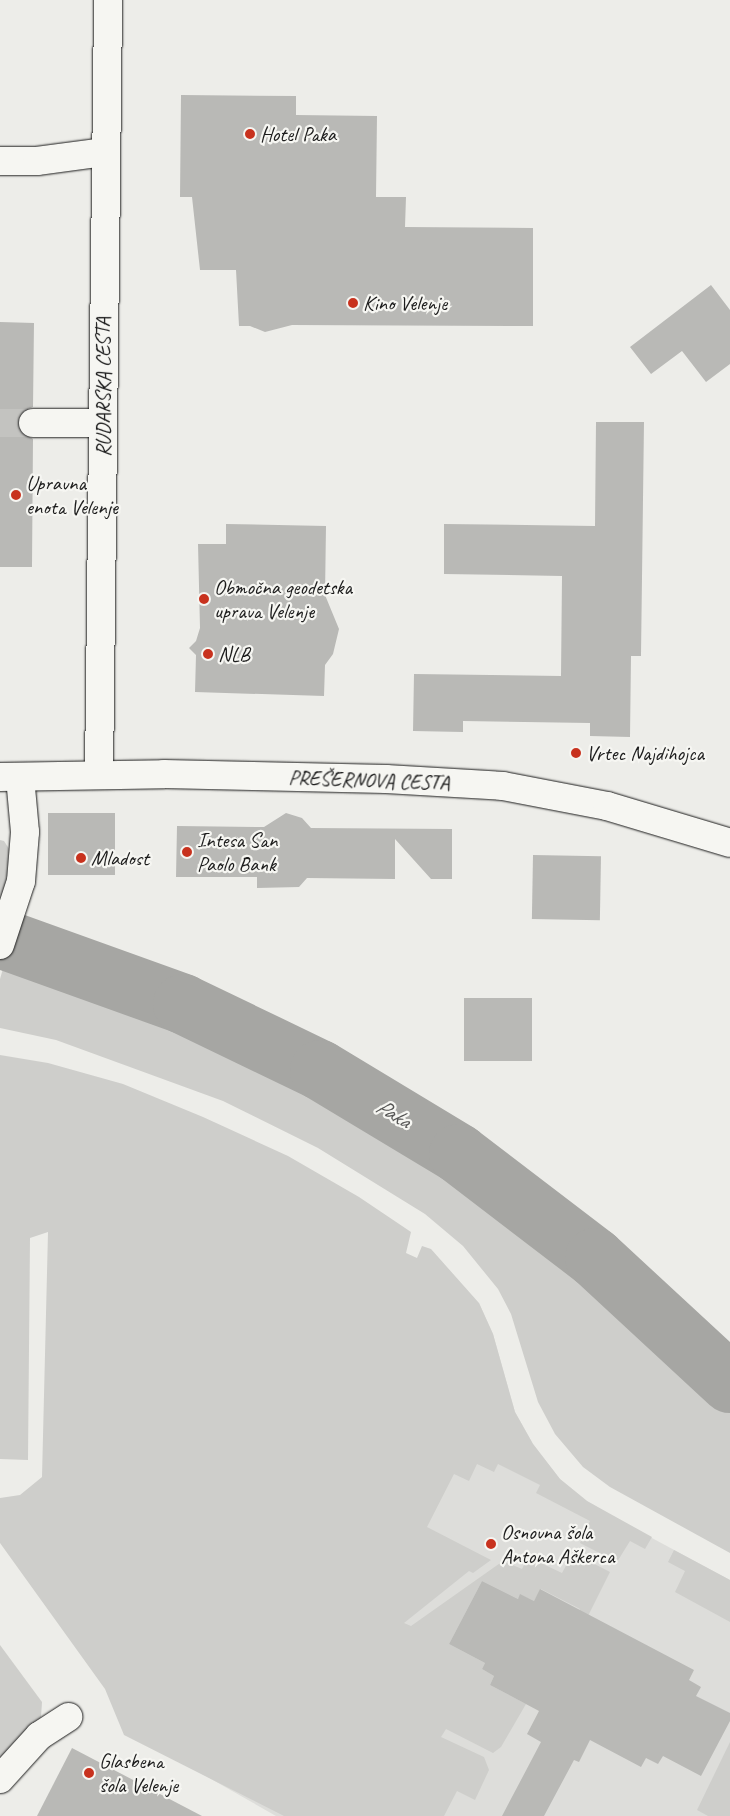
<!DOCTYPE html>
<meta charset="utf-8">
<style>
body{margin:0}
#map{position:relative;width:730px;height:1816px;overflow:hidden;background:#edede9;font-family:Caveat,sans-serif}
div>[style]{position:absolute}
[style*='--x']{left:calc(var(--x)*1px);top:calc(var(--y)*1px);width:calc(var(--w)*1px);rotate:calc(var(--a)*1deg)}
.built>*{inset:0;background:#ddddda}
.green>*{inset:0;background:#cececb}
.river>*{height:60px;margin:-30px;padding:0 30px;transform-origin:30px;border-radius:30px;background:#a6a6a3}
.building>*{inset:0;background:#b9b9b6;transform-origin:0 0}
.street-tunnel>*{height:28px;margin-top:-14px;transform-origin:0;background:repeating-linear-gradient(90deg,#c3c3c0 0 28px,transparent 0 42px)}
.roads{filter:drop-shadow(0 0 1px #1c1c1c) drop-shadow(0 0 1px #1c1c1c)}
.street>*{height:28px;margin:-14px;padding:0 14px;transform-origin:14px;border-radius:14px;background:#f6f6f2}
.dots>*{width:14px;height:14px;translate:-50% -50%;box-sizing:border-box;border:2px solid #f6f6f2;border-radius:50%}
span{translate:-50% -50%;white-space:nowrap;text-align:center;line-height:1.15;-webkit-text-stroke:4.5px #f6f6f2;paint-order:stroke}
.poi-label{font-size:21px;color:#1c1c1c}
.left{translate:0 -50%;text-align:left}
.street-label{font-size:21px;color:#1c1c1c}
.water-label{font-size:22px;color:#535352;font-style:italic}
</style>
<div id="map">
<div class="built">
<div style="clip-path:polygon(479px 1303px,493px 1334px,515px 1412px,533px 1444px,560px 1479px,587px 1501px,624px 1523px,730px 1580px,730px 1816px,276px 1816px,197px 1771px)"></div>
</div>
<div class="green">
<div style="clip-path:polygon(0 840px,4px 841px,13px 855px,0 915px)"></div>
<div style="clip-path:polygon(8px 951px,63px 965px,273px 1064px,278px 1078px,389px 1125px,613px 1297px,730px 1403px,730px 1553px,610px 1487px,583px 1467px,555px 1434px,538px 1402px,511px 1314px,498px 1289px,463px 1246px,425px 1214px,318px 1148px,223px 1101px,56px 1040px,0 1028px,0 979px)"></div>
<div style="clip-path:polygon(0 1055px,48px 1063px,123px 1084px,203px 1117px,288px 1156px,359px 1197px,411px 1232px,406px 1253px,417px 1258px,422px 1246px,431px 1249px,479px 1303px,493px 1334px,515px 1412px,533px 1444px,560px 1479px,587px 1501px,652px 1537px,645px 1549px,630px 1541px,617px 1562px,580px 1543px,590px 1521px,536px 1493px,540px 1485px,498px 1464px,494px 1472px,477px 1464px,469px 1481px,454px 1474px,427px 1527px,491px 1560px,473px 1573px,469px 1571px,404px 1623px,411px 1626px,503px 1561px,522px 1569px,528px 1557px,562px 1573px,573px 1553px,610px 1572px,581px 1630px,572px 1625px,580px 1609px,541px 1589px,534px 1601px,521px 1595px,518px 1599px,482px 1581px,449px 1644px,485px 1663px,482px 1669px,494px 1676px,490px 1685px,526px 1704px,501px 1747px,493px 1753px,446px 1729px,441px 1737px,484px 1757px,489px 1770px,475px 1800px,457px 1791px,444px 1816px,284px 1816px,124px 1735px,105px 1689px,0 1543px,0 1498px,20px 1495px,42px 1477px,48px 1232px,30px 1238px,28px 1460px,0 1459px)"></div>
<div style="clip-path:polygon(674px 1550px,730px 1580px,730px 1622px,675px 1592px,685px 1571px,668px 1562px)"></div>
<div style="clip-path:polygon(0 1645px,42px 1702px,41px 1717px,35px 1727px,0 1762px)"></div>
<div style="clip-path:polygon(730px 1742px,730px 1816px,708px 1816px,697px 1810px)"></div>
</div>
<div class="river">
<div style="--x:0;--y:938;--w:195;--a:19.8"></div>
<div style="--x:183;--y:1004;--w:152;--a:25.7"></div>
<div style="--x:320;--y:1070;--w:162;--a:31.1"></div>
<div style="--x:459;--y:1154;--w:171;--a:37.4"></div>
<div style="--x:595;--y:1258;--w:184;--a:42.8"></div>
</div>
<div class="building">
<div style="clip-path:polygon(181px 95px,296px 96px,296px 115px,377px 116px,376px 197px,406px 197px,405px 227px,533px 228px,533px 326px,292px 325px,265px 332px,250px 326px,239px 326px,236px 270px,200px 270px,192px 197px,180px 197px)"></div>
<div style="clip-path:polygon(711px 285px,730px 310px,730px 364px,706px 382px,682px 351px,651px 374px,630px 347px)"></div>
<div style="clip-path:polygon(0 322px,34px 323px,33px 407px,25px 410px,17px 423px,20px 431px,33px 439px,32px 567px,0 567px)"></div>
<div style="clip-path:polygon(596px 422px,644px 422px,641px 656px,631px 656px,630px 737px,590px 736px,590px 723px,463px 721px,463px 732px,413px 731px,414px 674px,561px 676px,562px 576px,444px 574px,444px 524px,595px 526px)"></div>
<div style="clip-path:polygon(226px 524px,326px 526px,325px 595px,339px 629px,333px 654px,325px 665px,324px 696px,195px 692px,196px 655px,189px 648px,196px 641px,200px 628px,198px 544px,226px 544px)"></div>
<div style="left:48px;top:813px;width:67px;height:62px"></div>
<div style="clip-path:polygon(286px 813px,302px 818px,311px 828px,452px 829px,452px 879px,431px 879px,395px 839px,395px 879px,307px 878px,299px 887px,257px 888px,257px 877px,176px 877px,177px 826px,264px 827px)"></div>
<div style="left:533px;top:855px;width:68px;height:64px;rotate:1deg"></div>
<div style="left:464px;top:998px;width:68px;height:63px"></div>
<div style="clip-path:polygon(482px 1581px,518px 1599px,520px 1594px,534px 1601px,540px 1589px,694px 1670px,689px 1680px,701px 1687px,696px 1696px,730px 1713px,730px 1721px,701px 1776px,663px 1756px,658px 1764px,646px 1758px,641px 1767px,590px 1740px,579px 1762px,574px 1760px,544px 1816px,502px 1816px,541px 1742px,527px 1734px,539px 1711px,490px 1685px,494px 1676px,482px 1669px,485px 1663px,449px 1644px)"></div>
<div style="clip-path:polygon(72px 1748px,202px 1816px,37px 1816px)"></div>
</div>
<div class="street-tunnel">
<div style="--x:0;--y:423;--w:33;--a:0"></div>
</div>
<div class="roads">
<div class="street">
<div style="--x:0;--y:161;--w:37;--a:0"></div>
<div style="--x:37;--y:161;--w:69;--a:-7.5"></div>
<div style="--x:33;--y:423;--w:70;--a:0"></div>
<div style="--x:99;--y:775;--w:775;--a:-89.33"></div>
<div style="--x:0;--y:777;--w:164;--a:-1"></div>
<div style="--x:164;--y:774;--w:222;--a:1.3"></div>
<div style="--x:386;--y:779;--w:117;--a:3.4"></div>
<div style="--x:503;--y:786;--w:106;--a:10.9"></div>
<div style="--x:607;--y:806;--w:128;--a:16.7"></div>
<div style="--x:0;--y:945;--w:67;--a:-71.8"></div>
<div style="--x:21;--y:881;--w:49;--a:-85.3"></div>
<div style="--x:25;--y:832;--w:55;--a:-95.2"></div>
<div style="--x:0;--y:1779;--w:58;--a:-47.8"></div>
<div style="--x:39;--y:1736;--w:35;--a:-33"></div>
</div>
</div>
<div class="dots">
<div style="left:250px;top:134px;background:#c8321e"></div>
<div style="left:353px;top:303px;background:#c8321e"></div>
<div style="left:16px;top:495px;background:#c8321e"></div>
<div style="left:204px;top:599px;background:#c8321e"></div>
<div style="left:208px;top:654px;background:#c8321e"></div>
<div style="left:576px;top:753px;background:#c8321e"></div>
<div style="left:187px;top:852px;background:#c8321e"></div>
<div style="left:81px;top:858px;background:#c8321e"></div>
<div style="left:491px;top:1544px;background:#c8321e"></div>
<div style="left:89px;top:1773px;background:#c8321e"></div>
</div>
<div class="poi-label">
<span class="left" style="left:260px;top:134px">Hotel Paka</span>
<span class="left" style="left:363px;top:303px">Kino Velenje</span>
<span class="left" style="left:26px;top:495px">Upravna<br>enota Velenje</span>
<span class="left" style="left:214px;top:599px">Območna geodetska<br>uprava Velenje</span>
<span class="left" style="left:218px;top:654px">NLB</span>
<span class="left" style="left:586px;top:753px">Vrtec Najdihojca</span>
<span class="left" style="left:197px;top:852px">Intesa San<br>Paolo Bank</span>
<span class="left" style="left:91px;top:858px">Mladost</span>
<span class="left" style="left:501px;top:1544px">Osnovna šola<br>Antona Aškerca</span>
<span class="left" style="left:99px;top:1773px">Glasbena<br>šola Velenje</span>
</div>
<div class="street-label">
<span style="left:103px;top:387px;rotate:-90deg">RUDARSKA CESTA</span>
<span style="left:369px;top:780px;rotate:2deg">PREŠERNOVA CESTA</span>
</div>
<div class="water-label">
<span style="left:393px;top:1114px;rotate:31deg">Paka</span>
</div>
</div>
